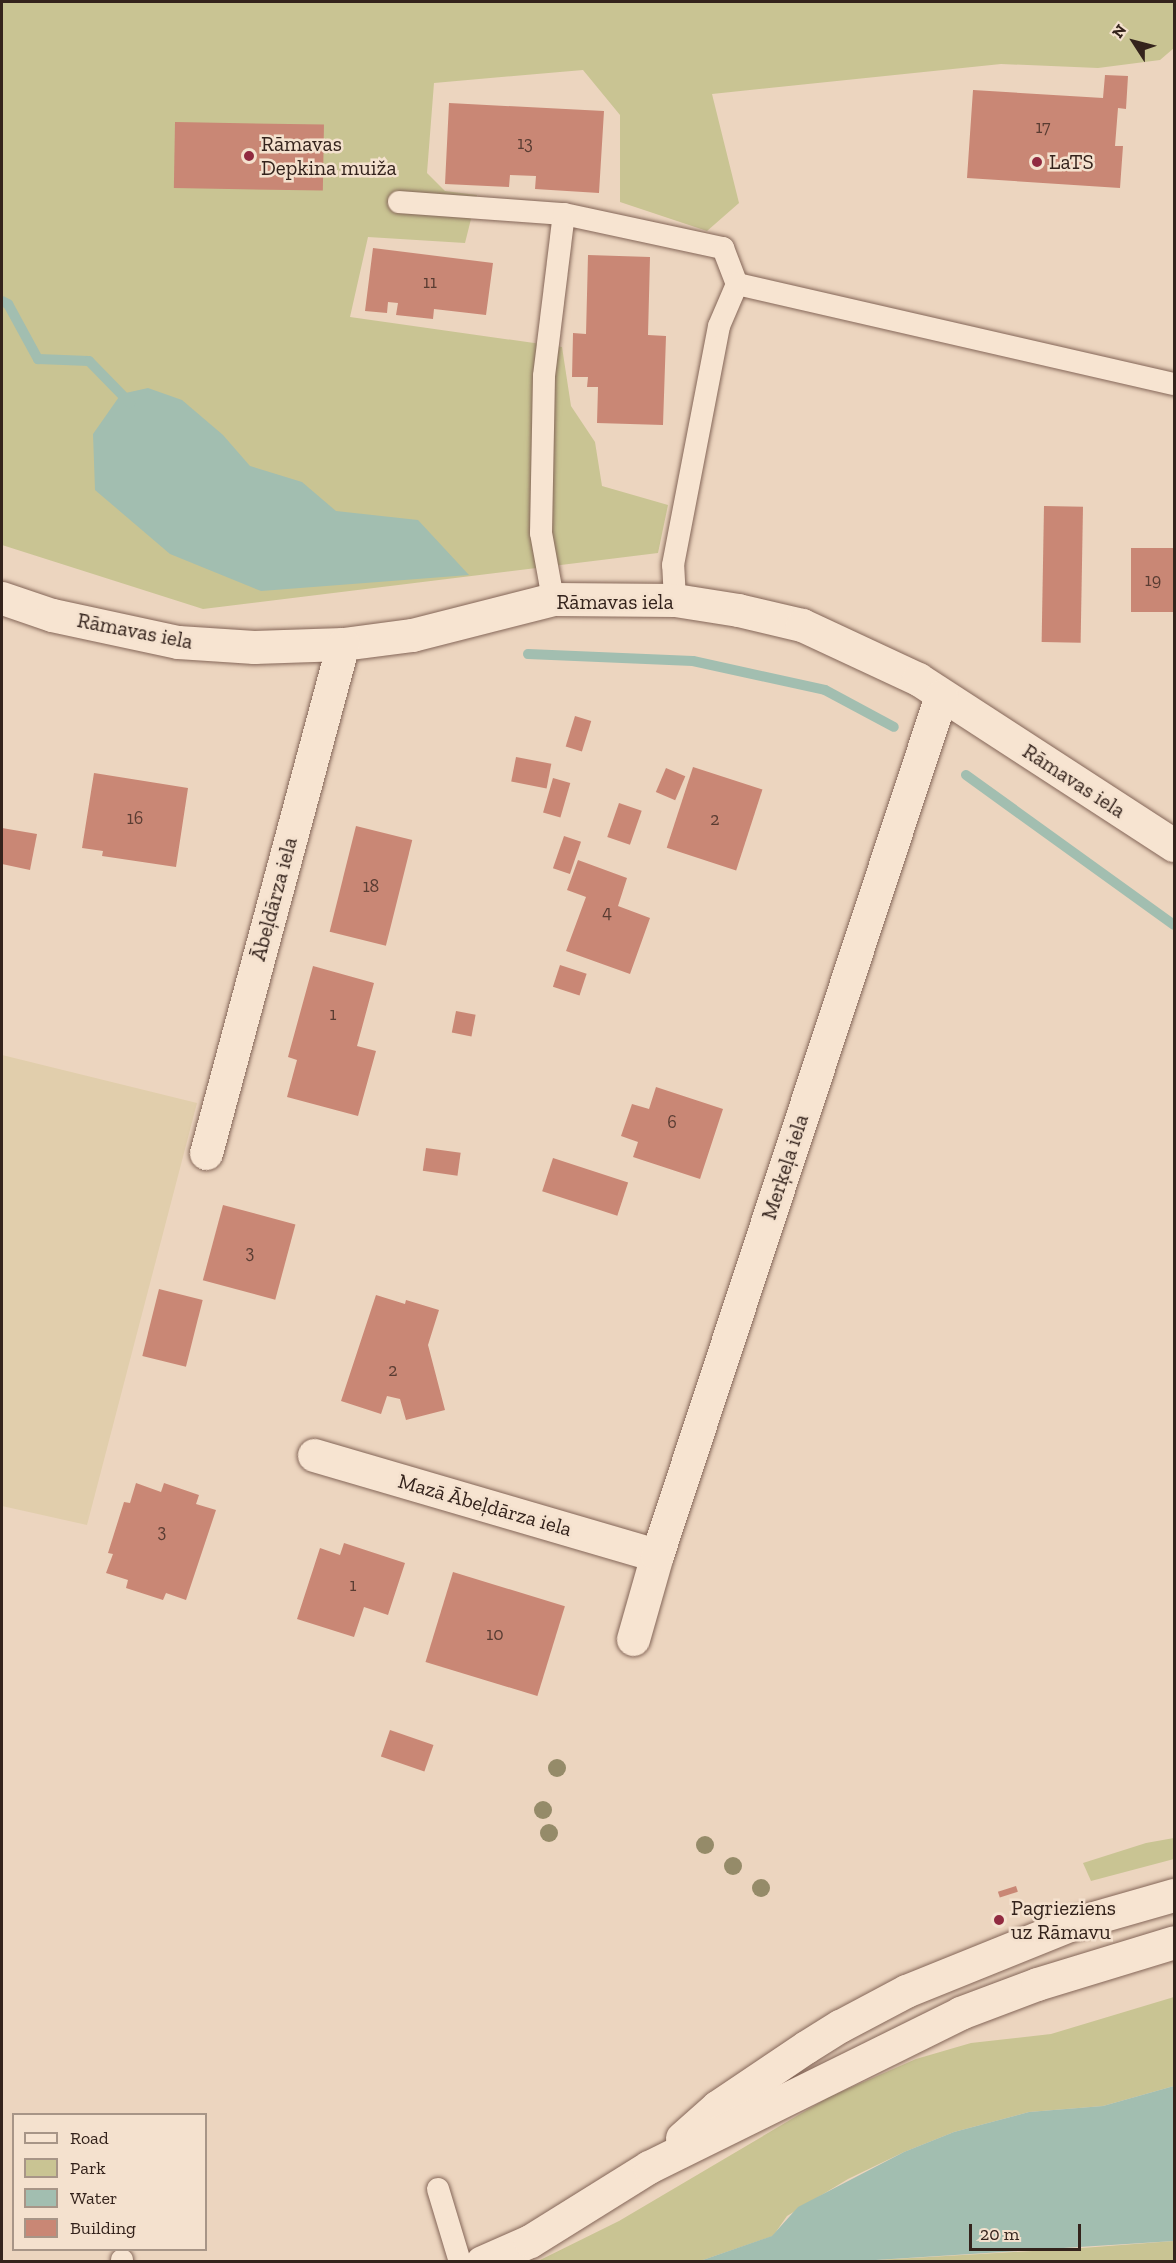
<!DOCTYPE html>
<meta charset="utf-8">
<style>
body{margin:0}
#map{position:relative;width:1176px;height:2263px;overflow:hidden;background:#ecd5bf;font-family:"Zilla Slab",serif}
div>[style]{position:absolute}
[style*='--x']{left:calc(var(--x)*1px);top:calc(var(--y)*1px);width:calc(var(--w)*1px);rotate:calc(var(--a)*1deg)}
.farmland>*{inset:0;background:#e1ceac}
.green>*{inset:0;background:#c9c493}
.water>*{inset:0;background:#a2beb0}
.stream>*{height:10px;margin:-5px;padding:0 5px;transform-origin:5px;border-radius:5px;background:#a2beb0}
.building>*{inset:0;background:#c98775;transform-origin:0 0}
.roads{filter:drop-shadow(0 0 2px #846658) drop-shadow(0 0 2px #846658)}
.service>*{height:22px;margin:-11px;padding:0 11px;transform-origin:11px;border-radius:11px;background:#f7e4d1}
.minor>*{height:33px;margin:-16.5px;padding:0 16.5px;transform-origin:16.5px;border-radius:16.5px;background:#f7e4d1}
.secondary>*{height:33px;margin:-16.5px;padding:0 16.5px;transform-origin:16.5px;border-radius:16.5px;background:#f7e4d1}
.trees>*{width:18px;height:18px;margin:-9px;border-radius:50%;background:#958b69}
.dots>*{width:16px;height:16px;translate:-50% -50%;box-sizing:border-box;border:3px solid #f4e1ce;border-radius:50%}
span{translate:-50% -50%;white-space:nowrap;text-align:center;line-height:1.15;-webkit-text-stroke:5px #f4e1ce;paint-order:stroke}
.number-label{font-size:18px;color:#593c32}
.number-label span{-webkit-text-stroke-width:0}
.poi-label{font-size:21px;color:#34231c}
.left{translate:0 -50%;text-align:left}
.street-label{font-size:21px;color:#34231c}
.frame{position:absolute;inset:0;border:3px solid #34231c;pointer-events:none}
.legend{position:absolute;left:12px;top:2113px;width:195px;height:138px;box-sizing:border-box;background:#f4e1ce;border:2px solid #a79587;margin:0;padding:8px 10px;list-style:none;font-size:18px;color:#34231c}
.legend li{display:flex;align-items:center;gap:12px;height:30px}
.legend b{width:30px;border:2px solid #a79587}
.north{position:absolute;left:1104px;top:12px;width:60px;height:60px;-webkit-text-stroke:4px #f4e1ce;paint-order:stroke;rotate:306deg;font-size:16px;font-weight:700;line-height:24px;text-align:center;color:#34231c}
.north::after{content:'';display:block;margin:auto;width:21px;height:27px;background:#34231c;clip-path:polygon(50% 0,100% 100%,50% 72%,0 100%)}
.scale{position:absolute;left:969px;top:2224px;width:112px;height:27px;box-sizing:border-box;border:3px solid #34231c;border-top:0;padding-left:8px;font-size:18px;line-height:21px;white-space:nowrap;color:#34231c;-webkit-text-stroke:4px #f4e1ce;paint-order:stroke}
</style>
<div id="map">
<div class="farmland">
<div style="clip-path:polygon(2px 1055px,197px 1103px,87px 1525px,2px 1506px)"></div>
</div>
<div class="green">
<div style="clip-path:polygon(2px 2px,1174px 2px,1174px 48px,1160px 60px,1098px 68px,1001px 64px,712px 94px,739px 203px,707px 231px,620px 202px,620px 115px,583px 70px,434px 83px,427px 173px,445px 191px,477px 195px,465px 243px,368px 237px,350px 317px,562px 347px,571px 406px,595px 442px,602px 486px,668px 505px,658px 553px,203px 609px,2px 545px)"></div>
<div style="clip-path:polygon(1174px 1838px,1174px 1859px,1091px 1881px,1083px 1863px,1146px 1843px)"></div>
<div style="clip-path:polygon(1174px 1997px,1174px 2086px,1103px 2106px,1029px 2112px,954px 2132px,904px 2152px,848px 2179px,787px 2216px,773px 2236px,700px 2261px,536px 2262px,619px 2221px,829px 2097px,916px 2059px,971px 2043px,1051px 2034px)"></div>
<div style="clip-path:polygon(1174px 2241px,1174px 2261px,844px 2262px,1082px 2248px)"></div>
</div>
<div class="water">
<div style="clip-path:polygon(148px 388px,182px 400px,223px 435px,250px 466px,302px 482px,336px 511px,418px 520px,469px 575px,261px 591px,170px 554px,95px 490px,93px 434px,121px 394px)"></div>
<div style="clip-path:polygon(1174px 2086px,1174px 2241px,844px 2262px,700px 2261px,772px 2236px,798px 2207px,904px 2152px,954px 2132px,1029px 2112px,1103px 2106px)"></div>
</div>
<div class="stream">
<div style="--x:2;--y:301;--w:7;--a:27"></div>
<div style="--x:8;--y:304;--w:63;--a:61.4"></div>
<div style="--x:38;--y:359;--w:51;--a:2.2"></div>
<div style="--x:89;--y:361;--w:59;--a:45.7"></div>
<div style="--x:528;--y:654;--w:165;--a:2.4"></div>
<div style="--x:693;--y:661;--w:135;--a:12.4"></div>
<div style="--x:825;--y:690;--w:78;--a:28.2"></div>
<div style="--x:966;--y:775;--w:256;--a:35.8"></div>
</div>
<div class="building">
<div style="clip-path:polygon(1105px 75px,1128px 76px,1126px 109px,1118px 108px,1115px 146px,1123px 146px,1120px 188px,967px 178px,973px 90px,1103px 98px)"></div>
<div style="clip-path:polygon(449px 103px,604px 111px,599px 193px,535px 189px,536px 176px,510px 175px,509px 187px,445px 184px)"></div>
<div style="left:175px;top:122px;width:149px;height:66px;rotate:1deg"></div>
<div style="clip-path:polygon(373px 248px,493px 263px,486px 315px,434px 309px,433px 319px,396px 315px,398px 303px,388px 302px,387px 313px,365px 311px)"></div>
<div style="clip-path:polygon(588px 255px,650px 257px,648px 335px,666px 336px,663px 425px,597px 423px,598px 387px,587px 387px,588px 377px,572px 377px,573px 333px,586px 334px)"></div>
<div style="left:1044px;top:506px;width:39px;height:136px;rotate:1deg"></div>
<div style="left:1174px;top:548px;width:64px;height:43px;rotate:90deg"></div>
<div style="left:575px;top:716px;width:17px;height:32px;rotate:17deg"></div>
<div style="left:516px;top:757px;width:36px;height:25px;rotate:11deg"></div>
<div style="left:693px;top:767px;width:73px;height:85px;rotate:18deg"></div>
<div style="left:666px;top:768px;width:21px;height:26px;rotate:23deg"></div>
<div style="clip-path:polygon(94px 773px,188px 788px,176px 867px,102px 856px,103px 851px,82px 848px)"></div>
<div style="left:553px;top:778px;width:18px;height:36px;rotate:16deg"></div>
<div style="left:619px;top:803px;width:24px;height:36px;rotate:19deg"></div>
<div style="left:356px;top:826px;width:58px;height:109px;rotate:14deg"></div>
<div style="clip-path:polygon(2px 828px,37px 834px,30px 870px,2px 864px)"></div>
<div style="left:564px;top:836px;width:18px;height:34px;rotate:19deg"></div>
<div style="clip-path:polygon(578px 860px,627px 878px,618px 906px,650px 918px,630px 974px,566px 951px,586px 897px,567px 890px)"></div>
<div style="left:560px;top:965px;width:28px;height:23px;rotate:18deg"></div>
<div style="clip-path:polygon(313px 966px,374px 983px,357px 1046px,376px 1051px,358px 1116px,287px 1097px,297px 1060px,288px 1057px)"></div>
<div style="left:456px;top:1011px;width:20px;height:22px;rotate:11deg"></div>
<div style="clip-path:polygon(656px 1087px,723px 1109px,700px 1179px,633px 1157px,638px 1142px,621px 1136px,632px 1104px,649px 1109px)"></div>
<div style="left:426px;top:1148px;width:35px;height:23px;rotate:8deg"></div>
<div style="left:553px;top:1158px;width:79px;height:35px;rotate:18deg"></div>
<div style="left:223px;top:1205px;width:75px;height:78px;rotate:15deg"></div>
<div style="left:159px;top:1289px;width:45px;height:69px;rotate:14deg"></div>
<div style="clip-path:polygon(376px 1295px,405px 1304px,406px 1300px,439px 1310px,428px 1345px,445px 1410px,406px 1420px,400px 1399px,387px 1396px,381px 1414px,341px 1401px)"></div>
<div style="clip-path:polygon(136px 1483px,161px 1492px,164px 1483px,199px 1495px,196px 1504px,216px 1510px,186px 1600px,166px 1593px,163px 1600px,126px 1588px,128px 1580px,106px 1573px,113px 1554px,108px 1553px,124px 1502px,130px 1503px)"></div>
<div style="clip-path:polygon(344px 1543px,405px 1563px,388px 1615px,364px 1607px,354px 1637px,297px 1619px,320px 1548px,340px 1555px)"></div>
<div style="left:453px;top:1572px;width:117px;height:94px;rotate:17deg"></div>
<div style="left:390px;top:1730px;width:46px;height:28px;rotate:19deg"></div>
<div style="left:1016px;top:1886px;width:6px;height:19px;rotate:72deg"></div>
</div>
<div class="roads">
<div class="service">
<div style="--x:399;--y:202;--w:165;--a:4.2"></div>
<div style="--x:553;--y:599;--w:67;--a:-100.3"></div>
<div style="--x:541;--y:533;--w:157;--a:-88.9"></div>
<div style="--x:544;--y:376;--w:163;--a:-83"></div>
<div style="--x:564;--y:214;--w:163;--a:12.1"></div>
<div style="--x:723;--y:248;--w:39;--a:69"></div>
<div style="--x:737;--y:284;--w:448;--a:12.9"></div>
<div style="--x:675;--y:600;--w:35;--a:-93"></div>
<div style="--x:673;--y:565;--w:243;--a:-79.1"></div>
<div style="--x:719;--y:326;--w:46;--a:-66.8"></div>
<div style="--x:438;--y:2189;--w:76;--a:73.2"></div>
<div style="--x:122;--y:2260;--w:2;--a:90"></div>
</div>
<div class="minor">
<div style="--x:2;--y:598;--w:53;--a:18.8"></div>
<div style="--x:52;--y:615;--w:129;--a:12.1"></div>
<div style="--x:178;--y:642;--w:76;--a:3.8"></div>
<div style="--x:254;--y:647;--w:89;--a:-1.9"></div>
<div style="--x:343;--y:644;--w:70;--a:-7.4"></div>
<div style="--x:412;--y:635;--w:146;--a:-14.3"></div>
<div style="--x:553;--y:599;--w:122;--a:0.5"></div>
<div style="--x:675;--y:600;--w:64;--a:9"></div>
<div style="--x:738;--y:610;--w:66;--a:13.2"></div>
<div style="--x:802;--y:625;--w:128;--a:25"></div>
<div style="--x:918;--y:679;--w:305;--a:33"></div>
<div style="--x:206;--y:1153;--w:527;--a:-74.94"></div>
<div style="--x:314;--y:1455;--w:357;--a:16.3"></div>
<div style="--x:633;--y:1639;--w:87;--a:-74.1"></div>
<div style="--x:657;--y:1555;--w:905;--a:-71.71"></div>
</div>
<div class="secondary">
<div style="--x:682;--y:2138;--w:47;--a:-41.5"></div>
<div style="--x:717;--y:2107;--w:107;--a:-34"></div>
<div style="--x:806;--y:2047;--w:40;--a:-32"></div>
<div style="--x:840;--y:2026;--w:75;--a:-27.9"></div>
<div style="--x:906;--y:1991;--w:179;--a:-22"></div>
<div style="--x:1072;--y:1924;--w:106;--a:-15.9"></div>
<div style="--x:482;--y:2262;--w:52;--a:-23.6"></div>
<div style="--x:530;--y:2241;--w:140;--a:-31.9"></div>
<div style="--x:649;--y:2167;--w:347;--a:-26.3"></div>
<div style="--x:960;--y:2013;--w:82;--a:-20.6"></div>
<div style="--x:1037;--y:1984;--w:143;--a:-17"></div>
</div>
</div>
<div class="trees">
<div style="left:557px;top:1768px"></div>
<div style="left:543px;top:1810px"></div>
<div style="left:549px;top:1833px"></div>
<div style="left:705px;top:1845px"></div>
<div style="left:733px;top:1866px"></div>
<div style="left:761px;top:1888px"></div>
</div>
<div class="dots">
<div style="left:249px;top:156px;background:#912a40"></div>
<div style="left:1037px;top:162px;background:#912a40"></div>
<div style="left:999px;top:1920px;background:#912a40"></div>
</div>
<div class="number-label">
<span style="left:1043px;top:127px">17</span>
<span style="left:525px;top:143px">13</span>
<span style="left:430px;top:282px">11</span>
<span style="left:1153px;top:580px">19</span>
<span style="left:135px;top:818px">16</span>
<span style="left:715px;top:819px">2</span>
<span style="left:371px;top:886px">18</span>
<span style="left:607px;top:912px">4</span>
<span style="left:333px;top:1014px">1</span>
<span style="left:672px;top:1122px">6</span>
<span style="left:250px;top:1252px">3</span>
<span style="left:393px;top:1370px">2</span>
<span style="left:162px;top:1531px">3</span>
<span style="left:353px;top:1585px">1</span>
<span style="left:495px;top:1634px">10</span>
</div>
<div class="poi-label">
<span class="left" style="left:261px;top:156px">Rāmavas<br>Depkina muiža</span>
<span class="left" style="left:1049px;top:162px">LaTS</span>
<span class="left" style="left:1011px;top:1920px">Pagrieziens<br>uz Rāmavu</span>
</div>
<div class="street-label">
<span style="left:615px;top:602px">Rāmavas iela</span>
<span style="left:135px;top:631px;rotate:11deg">Rāmavas iela</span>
<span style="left:1074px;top:781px;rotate:33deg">Rāmavas iela</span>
<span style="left:274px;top:899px;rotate:-75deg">Ābeļdārza iela</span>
<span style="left:785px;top:1167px;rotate:-72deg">Merķeļa iela</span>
<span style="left:485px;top:1505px;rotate:16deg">Mazā Ābeļdārza iela</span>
</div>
<div class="frame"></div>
<ul class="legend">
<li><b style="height:8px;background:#f7e4d1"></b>Road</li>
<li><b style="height:16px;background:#c9c493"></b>Park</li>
<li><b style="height:16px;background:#a2beb0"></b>Water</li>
<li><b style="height:16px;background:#c98775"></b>Building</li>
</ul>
<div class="north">N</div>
<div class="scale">20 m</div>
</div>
